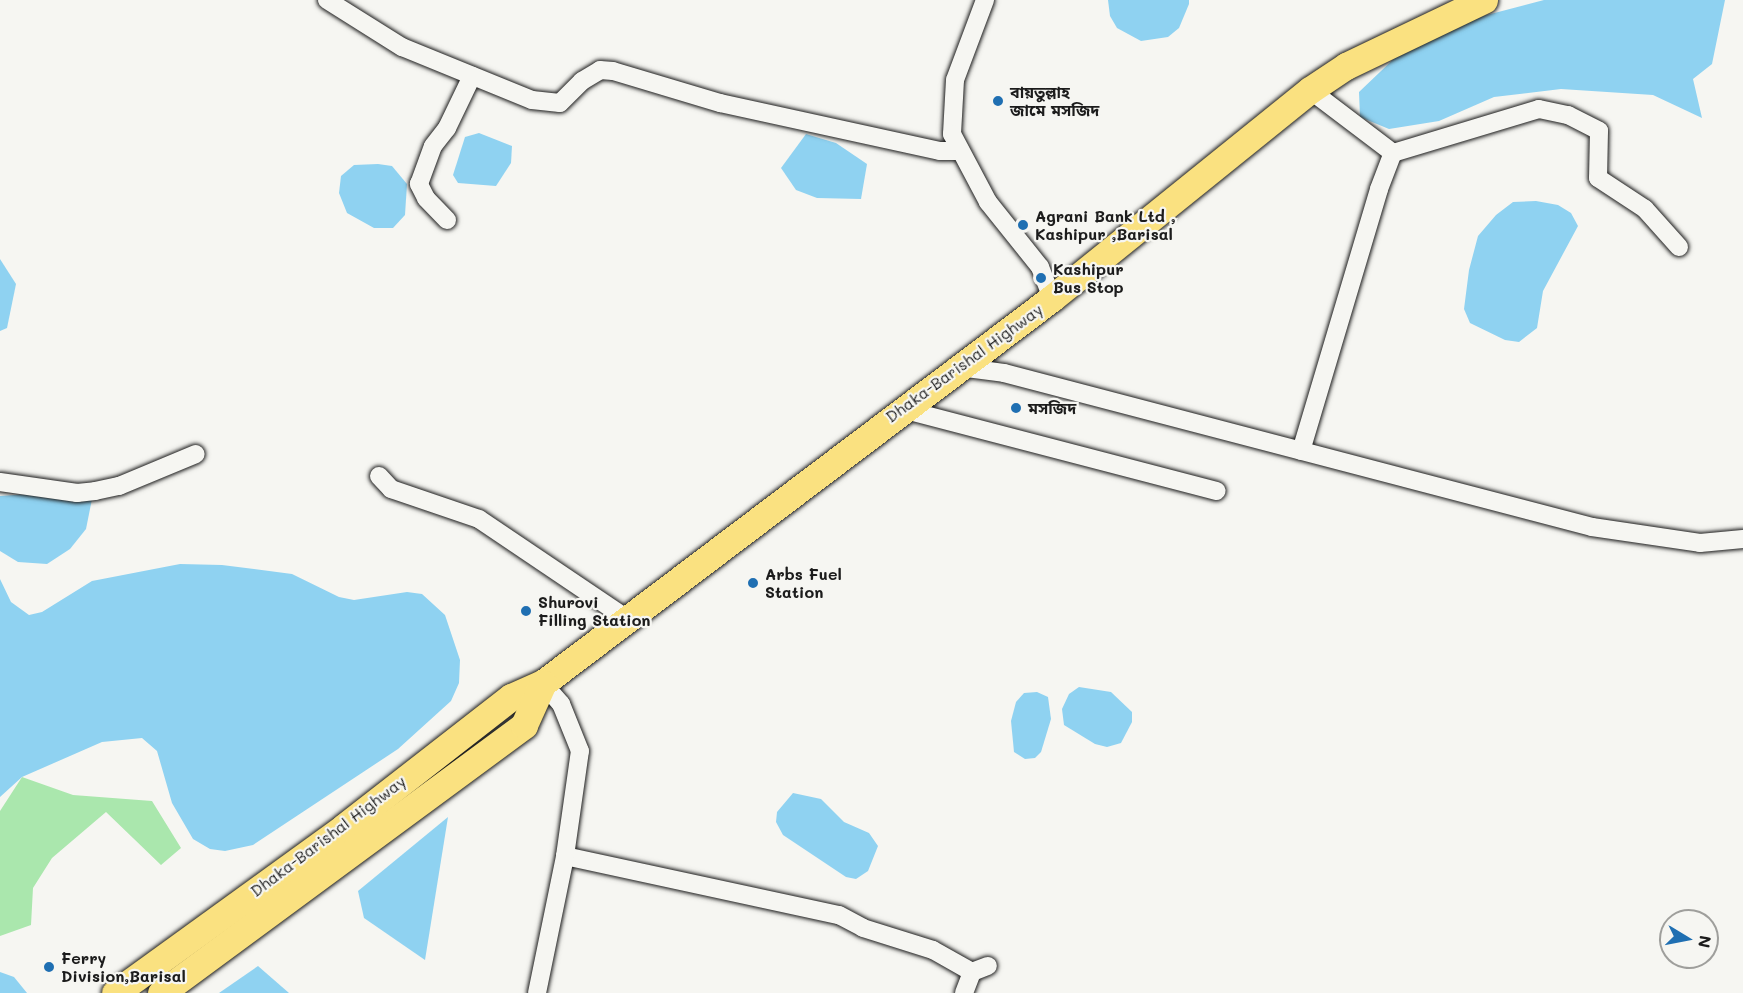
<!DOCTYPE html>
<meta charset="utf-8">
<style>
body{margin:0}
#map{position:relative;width:1743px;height:993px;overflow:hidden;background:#f6f6f2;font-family:Mali,"Noto Sans Bengali",sans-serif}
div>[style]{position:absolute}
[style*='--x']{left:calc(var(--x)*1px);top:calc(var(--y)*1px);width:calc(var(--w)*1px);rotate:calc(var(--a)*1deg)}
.green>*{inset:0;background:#aae7ad}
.water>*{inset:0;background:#8fd2f1}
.roads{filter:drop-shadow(0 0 2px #1c1c1c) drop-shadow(0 0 2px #1c1c1c)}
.minor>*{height:18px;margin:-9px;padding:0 9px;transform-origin:9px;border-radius:9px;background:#f6f6f2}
.highway>*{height:27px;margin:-13.5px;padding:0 13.5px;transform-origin:13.5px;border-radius:13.5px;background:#fae180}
.dots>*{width:16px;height:16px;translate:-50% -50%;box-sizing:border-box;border:3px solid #f6f6f2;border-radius:50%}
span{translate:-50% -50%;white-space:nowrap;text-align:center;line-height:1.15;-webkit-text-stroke:4.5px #f6f6f2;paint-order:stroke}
.poi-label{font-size:16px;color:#1c1c1c;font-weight:700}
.left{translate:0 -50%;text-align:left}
.street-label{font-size:16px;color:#1c1c1c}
.north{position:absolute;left:1659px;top:909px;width:60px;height:60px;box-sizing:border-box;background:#f6f6f2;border:2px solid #9f9f9c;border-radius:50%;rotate:100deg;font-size:16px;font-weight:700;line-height:24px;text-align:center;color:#1c1c1c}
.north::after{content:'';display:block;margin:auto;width:21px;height:27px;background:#1f6fb2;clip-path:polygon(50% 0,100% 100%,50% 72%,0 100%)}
</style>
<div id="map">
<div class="green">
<div style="clip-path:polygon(22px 777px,73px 795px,152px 801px,181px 848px,161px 865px,106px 812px,52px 858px,33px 888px,31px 925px,0 936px,0 811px)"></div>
</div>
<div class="water">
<div style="clip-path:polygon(1108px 0,1189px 0,1189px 4px,1179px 28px,1168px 37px,1141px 41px,1117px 28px,1110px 16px)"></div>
<div style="clip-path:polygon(1725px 0,1712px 64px,1693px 79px,1702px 118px,1653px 95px,1561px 89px,1494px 97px,1439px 121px,1389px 129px,1360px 117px,1359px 92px,1402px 51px,1483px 16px,1544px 0)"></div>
<div style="clip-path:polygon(479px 133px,512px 146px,511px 163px,496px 186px,458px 183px,453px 175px,465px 137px)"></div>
<div style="clip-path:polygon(806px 134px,836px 143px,867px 164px,861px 199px,817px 198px,796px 190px,781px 168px)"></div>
<div style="clip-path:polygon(378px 164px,392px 166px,407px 184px,405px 215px,393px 228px,374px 228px,347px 213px,339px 193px,341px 176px,354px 165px)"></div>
<div style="clip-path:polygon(1536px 201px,1558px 205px,1571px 213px,1578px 226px,1543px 291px,1537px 328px,1519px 342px,1505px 340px,1470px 323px,1464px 309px,1469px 270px,1478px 236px,1496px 215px,1513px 202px)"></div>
<div style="clip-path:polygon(0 259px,16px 284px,7px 328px,0 331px)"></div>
<div style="clip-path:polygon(42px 493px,92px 499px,86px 529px,70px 549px,47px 564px,18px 562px,0 551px,0 496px)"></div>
<div style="clip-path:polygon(180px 564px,222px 565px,292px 574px,339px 597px,354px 600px,407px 592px,422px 594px,445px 615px,460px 660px,459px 683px,451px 701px,398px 749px,253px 845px,225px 851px,210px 849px,193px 839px,172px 803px,157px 751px,142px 738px,102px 742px,22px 777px,0 797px,0 579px,11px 602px,29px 615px,42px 612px,92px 581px)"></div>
<div style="clip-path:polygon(1079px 687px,1111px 692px,1132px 712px,1132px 722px,1121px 743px,1107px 747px,1095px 744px,1064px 725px,1062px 709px,1069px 694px)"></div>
<div style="clip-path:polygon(1037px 692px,1048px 697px,1051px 719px,1041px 752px,1035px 758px,1025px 759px,1014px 752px,1011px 721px,1016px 702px,1024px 693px)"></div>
<div style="clip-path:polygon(793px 793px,821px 799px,844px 822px,869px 833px,878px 846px,868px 871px,856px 879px,846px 877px,783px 835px,776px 822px,777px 812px)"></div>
<div style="clip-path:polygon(448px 817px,425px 960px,364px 918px,358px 891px)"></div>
<div style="clip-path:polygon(258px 966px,289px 993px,219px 993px)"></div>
<div style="clip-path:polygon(0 972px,14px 977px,27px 993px,0 993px)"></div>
</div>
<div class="roads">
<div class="minor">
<div style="--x:327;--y:0;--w:89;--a:32.1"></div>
<div style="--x:402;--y:47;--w:140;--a:22.2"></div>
<div style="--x:532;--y:100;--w:28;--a:6"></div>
<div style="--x:560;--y:103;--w:31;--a:-45"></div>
<div style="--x:582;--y:81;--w:21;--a:-31"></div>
<div style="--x:600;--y:70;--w:13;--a:4"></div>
<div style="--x:613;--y:71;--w:112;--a:16.7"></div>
<div style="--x:720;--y:103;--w:225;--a:12.3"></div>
<div style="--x:940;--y:151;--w:19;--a:0"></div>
<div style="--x:985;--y:0;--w:85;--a:110.6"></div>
<div style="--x:955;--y:80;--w:54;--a:93.2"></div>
<div style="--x:952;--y:134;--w:77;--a:62.1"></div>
<div style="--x:988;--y:202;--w:83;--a:51.3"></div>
<div style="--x:1040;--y:267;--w:33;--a:69"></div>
<div style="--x:1310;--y:90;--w:104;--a:37.2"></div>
<div style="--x:1393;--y:153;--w:152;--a:-16.8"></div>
<div style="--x:1539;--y:109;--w:30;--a:12"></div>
<div style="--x:1568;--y:115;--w:35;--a:27"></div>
<div style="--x:1599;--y:131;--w:47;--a:91.2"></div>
<div style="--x:1598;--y:178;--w:56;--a:33.4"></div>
<div style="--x:1645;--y:209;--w:51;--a:48.2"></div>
<div style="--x:447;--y:220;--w:30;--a:-134"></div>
<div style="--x:426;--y:198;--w:16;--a:-117"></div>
<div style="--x:419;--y:184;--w:40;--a:-69.8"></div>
<div style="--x:433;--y:146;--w:23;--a:-52"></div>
<div style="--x:447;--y:128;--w:58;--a:-64.3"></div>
<div style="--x:959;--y:367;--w:45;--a:7.6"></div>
<div style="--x:1004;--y:373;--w:608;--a:14.68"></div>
<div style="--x:1592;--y:527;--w:109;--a:8.4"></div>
<div style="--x:1700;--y:543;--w:43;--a:-5.3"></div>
<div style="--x:902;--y:409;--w:325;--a:14.6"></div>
<div style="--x:1301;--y:451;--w:273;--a:-73.4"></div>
<div style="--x:1379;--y:189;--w:39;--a:-69"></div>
<div style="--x:379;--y:476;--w:18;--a:47"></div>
<div style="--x:391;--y:489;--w:93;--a:18.8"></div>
<div style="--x:479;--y:519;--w:177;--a:34"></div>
<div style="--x:0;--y:482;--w:78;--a:8.1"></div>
<div style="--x:77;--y:493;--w:18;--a:-6"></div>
<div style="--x:95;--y:491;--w:25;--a:-12"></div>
<div style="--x:119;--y:486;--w:83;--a:-22.6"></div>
<div style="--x:565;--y:856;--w:280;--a:12.2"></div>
<div style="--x:839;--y:915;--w:27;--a:28"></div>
<div style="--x:863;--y:928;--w:73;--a:17.4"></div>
<div style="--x:933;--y:950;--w:45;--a:29.4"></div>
<div style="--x:537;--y:993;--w:140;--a:-78.4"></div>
<div style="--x:565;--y:856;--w:106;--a:-81.9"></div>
<div style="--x:580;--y:751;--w:51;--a:-112"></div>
<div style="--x:561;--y:704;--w:28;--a:-131"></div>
<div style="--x:964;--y:993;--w:22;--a:-69"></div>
<div style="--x:972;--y:972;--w:17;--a:-21"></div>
</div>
<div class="highway">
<div style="--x:115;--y:993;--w:283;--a:-35.9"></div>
<div style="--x:344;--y:827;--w:212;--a:-37.9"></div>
<div style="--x:511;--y:697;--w:35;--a:-24"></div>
<div style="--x:543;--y:683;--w:638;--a:-37.1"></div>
<div style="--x:1052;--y:298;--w:331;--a:-38.9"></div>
<div style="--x:1310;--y:90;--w:43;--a:-33.7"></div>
<div style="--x:1346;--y:66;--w:153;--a:-25.6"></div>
<div style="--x:161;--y:993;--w:451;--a:-36.4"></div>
<div style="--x:524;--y:725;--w:46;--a:-65.7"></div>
</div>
</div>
<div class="dots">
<div style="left:998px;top:101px;background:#1f6fb2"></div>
<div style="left:1023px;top:225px;background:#1f6fb2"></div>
<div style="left:1041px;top:278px;background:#1f6fb2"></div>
<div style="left:1016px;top:408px;background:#1f6fb2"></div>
<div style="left:753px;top:583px;background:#1f6fb2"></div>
<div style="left:526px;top:611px;background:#1f6fb2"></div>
<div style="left:49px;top:967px;background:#1f6fb2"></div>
</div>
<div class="poi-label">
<span class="left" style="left:1010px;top:101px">বায়তুল্লাহ<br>জামে মসজিদ</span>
<span class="left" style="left:1035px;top:225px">Agrani Bank Ltd ,<br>Kashipur ,Barisal</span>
<span class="left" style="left:1053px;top:278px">Kashipur<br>Bus Stop</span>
<span class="left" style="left:1028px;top:408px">মসজিদ</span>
<span class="left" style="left:765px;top:583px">Arbs Fuel<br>Station</span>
<span class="left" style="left:538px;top:611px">Shurovi<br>Filling Station</span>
<span class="left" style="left:61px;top:967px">Ferry<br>Division,Barisal</span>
</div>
<div class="street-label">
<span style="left:964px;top:363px;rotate:-36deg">Dhaka-Barishal Highway</span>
<span style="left:328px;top:836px;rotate:-37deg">Dhaka-Barishal Highway</span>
</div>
<div class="north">N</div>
</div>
